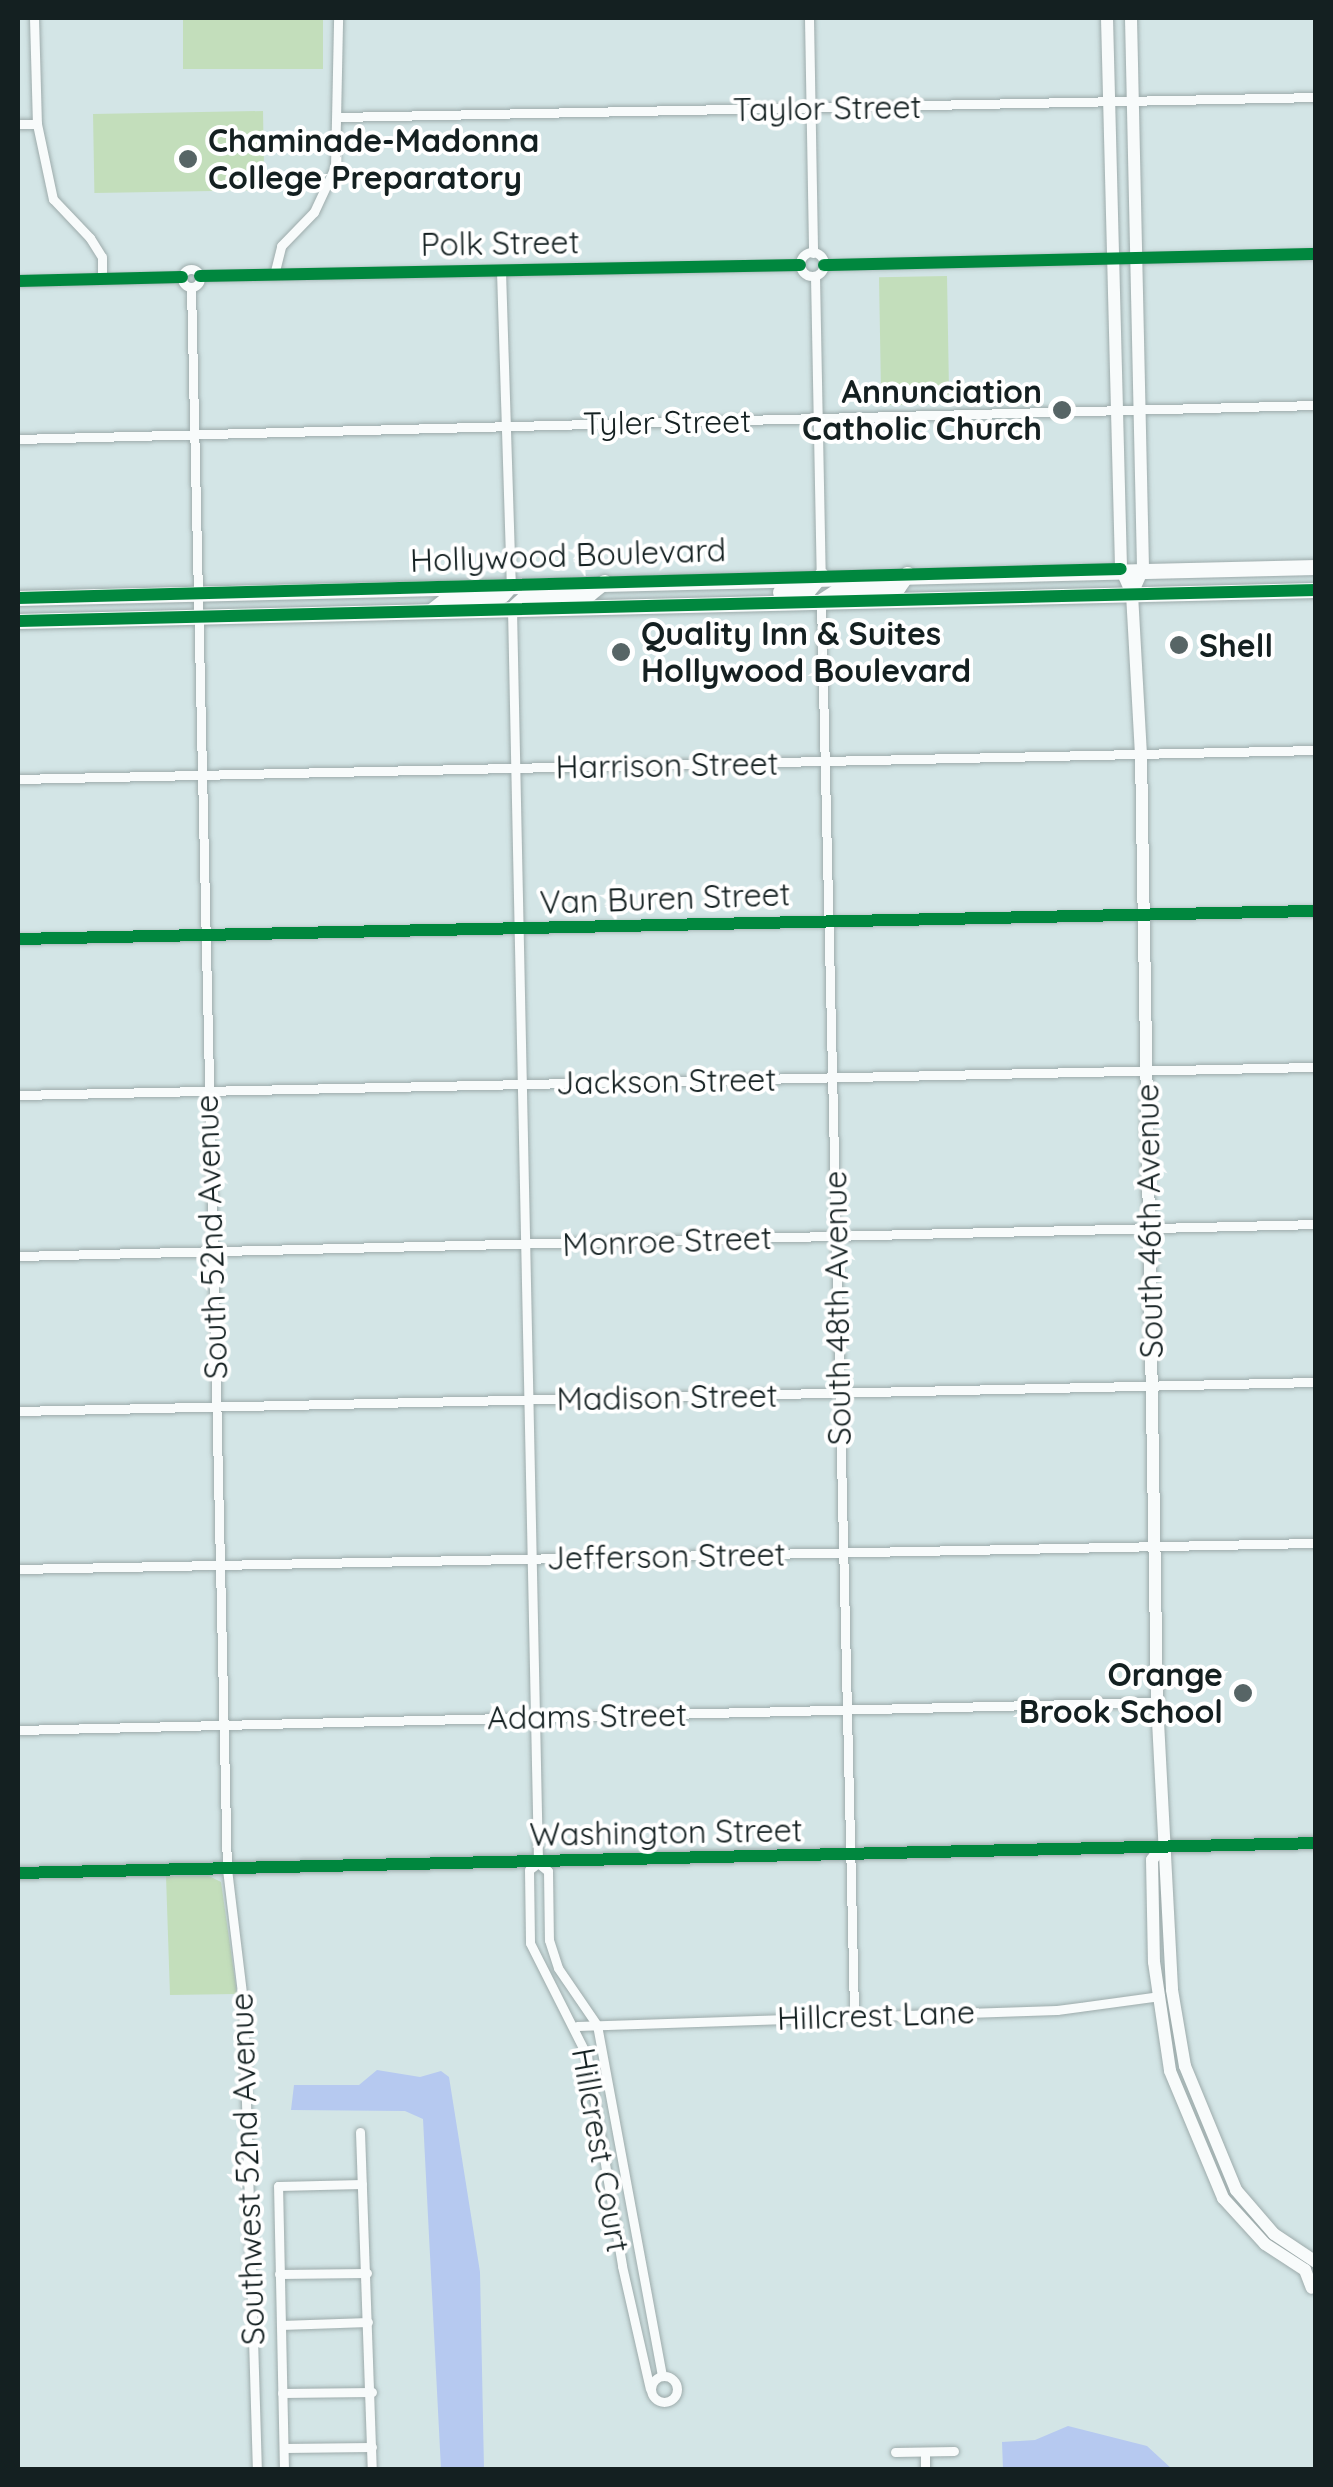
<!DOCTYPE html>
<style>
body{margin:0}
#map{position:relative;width:1333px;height:2487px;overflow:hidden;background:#d3e5e6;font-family:Quicksand,sans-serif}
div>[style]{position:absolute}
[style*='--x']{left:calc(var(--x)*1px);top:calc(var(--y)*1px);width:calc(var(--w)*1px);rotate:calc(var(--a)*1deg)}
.green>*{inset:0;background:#c3debb;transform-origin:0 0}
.water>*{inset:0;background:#b6c9f0}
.roads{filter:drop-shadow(0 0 2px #9dabab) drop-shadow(0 0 2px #9dabab)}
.street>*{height:9px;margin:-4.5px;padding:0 4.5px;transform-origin:4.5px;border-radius:4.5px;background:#f8fbfb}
.street>.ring{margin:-4.5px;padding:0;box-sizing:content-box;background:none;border:9px solid #f8fbfb;border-radius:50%}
.secondary>*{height:12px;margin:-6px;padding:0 6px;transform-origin:6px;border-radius:6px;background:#f8fbfb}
.highway>*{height:15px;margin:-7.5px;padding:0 7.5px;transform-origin:7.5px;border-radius:7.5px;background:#f8fbfb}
.cycleway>*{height:12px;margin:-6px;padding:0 6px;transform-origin:6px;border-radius:6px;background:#00873e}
.dots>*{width:28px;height:28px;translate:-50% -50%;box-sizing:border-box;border:5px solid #fff;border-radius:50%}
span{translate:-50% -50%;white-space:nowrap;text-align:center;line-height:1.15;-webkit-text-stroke:8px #fff;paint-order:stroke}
.street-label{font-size:32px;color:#142021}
.poi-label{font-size:32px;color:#142021;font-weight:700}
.left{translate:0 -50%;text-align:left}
.right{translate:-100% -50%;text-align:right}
.frame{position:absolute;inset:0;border:20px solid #142021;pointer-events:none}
</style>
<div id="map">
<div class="green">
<div style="left:183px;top:18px;width:140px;height:51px"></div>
<div style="left:263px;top:111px;width:79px;height:170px;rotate:89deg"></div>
<div style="left:947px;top:276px;width:128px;height:68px;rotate:89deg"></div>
<div style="clip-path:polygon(166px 1876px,209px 1876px,221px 1882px,237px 1994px,170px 1995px)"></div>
</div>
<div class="water">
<div style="clip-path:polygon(377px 2070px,420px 2077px,441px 2071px,449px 2077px,480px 2272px,484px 2469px,441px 2469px,423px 2119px,405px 2111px,291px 2110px,294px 2085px,359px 2085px)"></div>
<div style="clip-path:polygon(1068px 2426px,1147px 2446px,1172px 2469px,1003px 2469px,1002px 2442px,1035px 2440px)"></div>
</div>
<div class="roads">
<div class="street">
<div style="--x:34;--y:18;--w:106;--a:88.4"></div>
<div style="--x:37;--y:124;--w:77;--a:78"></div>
<div style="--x:53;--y:199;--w:54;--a:46.5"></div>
<div style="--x:90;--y:238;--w:22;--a:58"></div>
<div style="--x:102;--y:257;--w:22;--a:90"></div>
<div style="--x:809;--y:18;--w:235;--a:89"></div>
<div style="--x:339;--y:117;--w:977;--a:-1.17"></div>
<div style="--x:18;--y:124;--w:19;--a:0"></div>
<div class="ring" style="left:800px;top:252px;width:15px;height:15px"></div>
<div style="--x:824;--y:265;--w:492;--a:-1.3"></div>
<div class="ring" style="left:182px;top:269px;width:9px;height:9px"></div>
<div style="--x:501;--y:271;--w:314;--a:88.2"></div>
<div style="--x:274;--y:275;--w:30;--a:-76"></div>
<div style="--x:281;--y:246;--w:47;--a:-45.9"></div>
<div style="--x:314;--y:212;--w:50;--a:-65"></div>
<div style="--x:335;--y:167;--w:149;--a:-88.8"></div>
<div style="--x:200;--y:276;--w:600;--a:-1.05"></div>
<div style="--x:815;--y:276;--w:299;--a:88.9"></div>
<div style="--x:18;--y:281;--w:164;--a:-1.4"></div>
<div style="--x:191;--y:287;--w:1582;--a:88.7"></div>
<div style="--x:227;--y:1869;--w:133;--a:83.1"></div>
<div style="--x:243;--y:2001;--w:469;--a:88.3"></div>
<div style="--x:18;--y:439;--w:1298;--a:-1.5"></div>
<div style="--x:821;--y:601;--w:1414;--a:88.66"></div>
<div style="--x:512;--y:609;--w:1254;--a:88.81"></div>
<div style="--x:18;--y:779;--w:1298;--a:-1.28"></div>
<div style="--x:18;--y:939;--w:1298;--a:-1.24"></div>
<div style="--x:18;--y:1095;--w:1298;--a:-1.24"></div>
<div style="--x:18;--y:1256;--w:1298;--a:-1.41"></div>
<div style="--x:18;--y:1411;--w:1298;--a:-1.28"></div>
<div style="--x:18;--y:1569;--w:1298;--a:-1.15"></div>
<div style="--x:18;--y:1730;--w:1139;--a:-1.41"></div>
<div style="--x:538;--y:1863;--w:11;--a:142"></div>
<div style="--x:529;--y:1870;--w:73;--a:89.2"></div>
<div style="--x:530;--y:1943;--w:127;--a:63.2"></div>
<div style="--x:587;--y:2056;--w:213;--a:80.5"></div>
<div style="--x:622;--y:2266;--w:126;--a:77.2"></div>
<div style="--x:538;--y:1863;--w:13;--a:39"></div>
<div style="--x:548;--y:1871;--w:69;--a:89.2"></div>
<div style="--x:549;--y:1940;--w:29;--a:72"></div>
<div style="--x:558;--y:1968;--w:69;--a:55.6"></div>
<div style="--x:597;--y:2025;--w:357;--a:79.5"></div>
<div style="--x:577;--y:2026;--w:480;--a:-1.9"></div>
<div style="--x:1057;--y:2010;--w:104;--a:-7.7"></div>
<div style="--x:360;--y:2132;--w:338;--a:88"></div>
<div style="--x:279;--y:2274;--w:88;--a:-0.7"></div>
<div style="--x:281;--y:2325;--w:87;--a:-2"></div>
<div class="ring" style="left:651px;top:2376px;width:17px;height:17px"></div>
<div style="--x:282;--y:2393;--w:90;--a:-0.6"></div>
<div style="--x:284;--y:2448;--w:88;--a:-0.7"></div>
<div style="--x:895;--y:2452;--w:59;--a:-1"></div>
<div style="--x:925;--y:2452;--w:18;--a:90"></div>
<div style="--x:284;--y:2470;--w:284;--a:-91.2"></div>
<div style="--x:278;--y:2186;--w:84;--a:-1.4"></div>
</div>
<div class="secondary">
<div style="--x:1107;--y:18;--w:551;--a:88.54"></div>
<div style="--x:1121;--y:569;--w:27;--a:66"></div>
<div style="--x:1132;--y:594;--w:160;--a:86.8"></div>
<div style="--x:1141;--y:754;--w:948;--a:89.03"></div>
<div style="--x:1157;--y:1702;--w:288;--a:87"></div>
<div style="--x:1172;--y:1990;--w:77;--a:80.3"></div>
<div style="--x:1185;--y:2066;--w:134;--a:67.6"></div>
<div style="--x:1236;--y:2190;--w:58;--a:49.2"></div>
<div style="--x:1274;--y:2234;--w:50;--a:33.7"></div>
<div style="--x:1131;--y:18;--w:551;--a:88.75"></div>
<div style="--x:1143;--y:569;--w:27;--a:114"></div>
<div style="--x:1161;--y:1848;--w:15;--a:127"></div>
<div style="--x:1152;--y:1860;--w:102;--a:88.9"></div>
<div style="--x:1154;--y:1962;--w:110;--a:81.6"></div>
<div style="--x:1170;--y:2071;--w:138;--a:67.3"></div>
<div style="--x:1223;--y:2198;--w:62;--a:47.6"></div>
<div style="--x:1265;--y:2244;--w:48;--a:33"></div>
<div style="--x:1305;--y:2270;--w:19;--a:69"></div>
<div style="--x:18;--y:1873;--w:1298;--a:-1.32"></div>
</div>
<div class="highway">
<div style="--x:780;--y:592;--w:28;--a:-4"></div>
<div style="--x:808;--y:590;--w:20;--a:-49"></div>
<div style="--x:18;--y:598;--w:1298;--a:-1.37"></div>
<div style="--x:821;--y:601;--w:24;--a:-33"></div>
<div style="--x:841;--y:588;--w:57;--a:-1"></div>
<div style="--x:898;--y:587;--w:16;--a:-55"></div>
<div style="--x:512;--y:609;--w:21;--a:-43"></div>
<div style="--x:527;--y:595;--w:63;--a:-1.8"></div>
<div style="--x:590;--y:593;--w:18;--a:-38"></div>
<div style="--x:431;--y:611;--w:18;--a:-38"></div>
<div style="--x:445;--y:600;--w:57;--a:-5"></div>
<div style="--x:502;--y:595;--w:13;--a:-48"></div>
<div style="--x:18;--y:621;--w:1298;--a:-1.37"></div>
</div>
</div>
<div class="cycleway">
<div style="--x:824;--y:265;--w:492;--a:-1.3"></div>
<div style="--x:200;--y:276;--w:600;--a:-1.05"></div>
<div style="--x:18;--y:281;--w:164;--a:-1.4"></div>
<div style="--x:18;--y:598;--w:1103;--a:-1.51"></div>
<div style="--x:18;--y:621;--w:1298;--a:-1.37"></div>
<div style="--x:18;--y:939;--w:1298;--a:-1.24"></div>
<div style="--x:18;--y:1873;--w:1298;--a:-1.32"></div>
</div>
<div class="dots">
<div style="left:188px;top:159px;background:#576566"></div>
<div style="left:1062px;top:410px;background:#576566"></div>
<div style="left:1179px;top:645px;background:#576566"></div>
<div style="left:621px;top:652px;background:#576566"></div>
<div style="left:1243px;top:1693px;background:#576566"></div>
</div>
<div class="street-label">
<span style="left:827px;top:108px;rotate:-1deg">Taylor Street</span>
<span style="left:500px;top:243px;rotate:-1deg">Polk Street</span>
<span style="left:667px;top:422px;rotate:-1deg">Tyler Street</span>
<span style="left:568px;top:555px;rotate:-2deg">Hollywood Boulevard</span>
<span style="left:667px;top:765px;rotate:-1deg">Harrison Street</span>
<span style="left:665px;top:898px;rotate:-2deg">Van Buren Street</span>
<span style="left:666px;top:1081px;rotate:-1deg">Jackson Street</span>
<span style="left:1149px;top:1221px;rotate:-91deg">South 46th Avenue</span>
<span style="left:211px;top:1237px;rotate:-92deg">South 52nd Avenue</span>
<span style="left:667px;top:1241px;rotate:-2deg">Monroe Street</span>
<span style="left:837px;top:1308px;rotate:-91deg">South 48th Avenue</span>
<span style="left:667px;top:1397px;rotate:-1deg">Madison Street</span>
<span style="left:666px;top:1556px;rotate:-1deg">Jefferson Street</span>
<span style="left:587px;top:1716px;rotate:-1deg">Adams Street</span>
<span style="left:666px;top:1832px;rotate:-1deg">Washington Street</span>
<span style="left:876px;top:2015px;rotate:-2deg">Hillcrest Lane</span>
<span style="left:601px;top:2150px;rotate:80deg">Hillcrest Court</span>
<span style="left:247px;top:2169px;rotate:-92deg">Southwest 52nd Avenue</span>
</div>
<div class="poi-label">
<span class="left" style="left:208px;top:159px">Chaminade-Madonna<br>College Preparatory</span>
<span class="right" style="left:1042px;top:410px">Annunciation<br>Catholic Church</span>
<span class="left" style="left:641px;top:652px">Quality Inn &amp; Suites<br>Hollywood Boulevard</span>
<span class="left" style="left:1199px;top:645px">Shell</span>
<span class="right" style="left:1223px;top:1693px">Orange<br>Brook School</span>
</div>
<div class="frame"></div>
</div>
